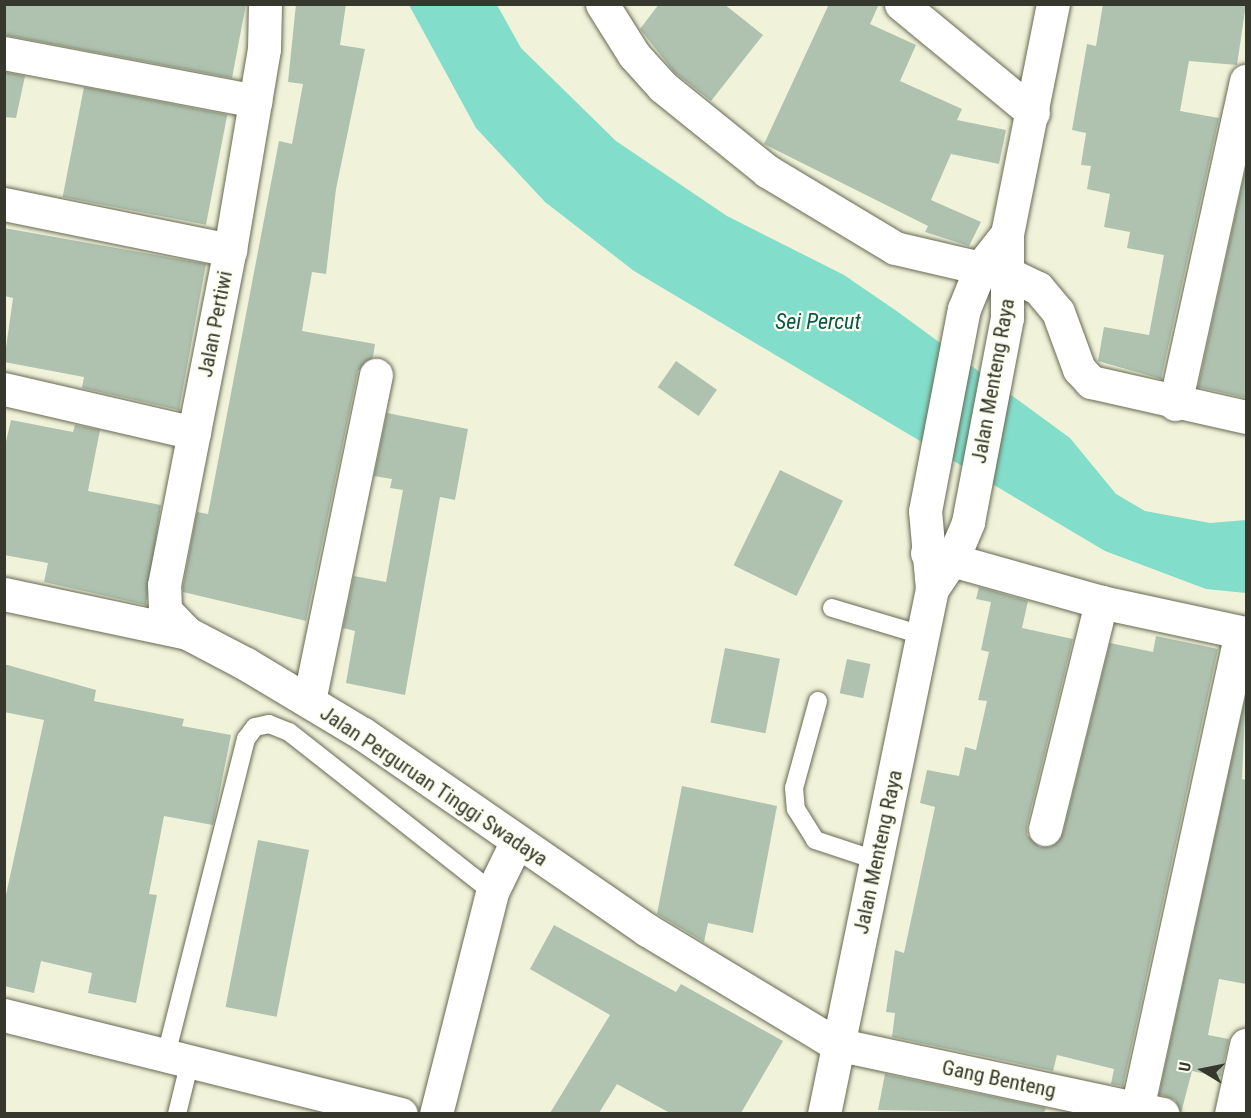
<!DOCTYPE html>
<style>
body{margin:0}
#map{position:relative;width:1251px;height:1118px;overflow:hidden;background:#f0f3da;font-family:"Roboto Condensed",sans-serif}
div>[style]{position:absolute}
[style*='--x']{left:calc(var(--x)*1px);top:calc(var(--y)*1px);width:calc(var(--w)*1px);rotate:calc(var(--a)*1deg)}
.water>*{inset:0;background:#82ddca}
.building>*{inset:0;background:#afc2af;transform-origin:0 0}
.roads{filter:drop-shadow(0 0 2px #676953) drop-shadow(0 0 2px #676953)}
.service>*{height:18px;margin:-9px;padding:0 9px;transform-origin:9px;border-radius:9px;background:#fff}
.minor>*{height:33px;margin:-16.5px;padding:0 16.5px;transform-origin:16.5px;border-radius:16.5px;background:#fff}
.tertiary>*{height:33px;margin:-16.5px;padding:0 16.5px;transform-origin:16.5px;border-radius:16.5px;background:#fff}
span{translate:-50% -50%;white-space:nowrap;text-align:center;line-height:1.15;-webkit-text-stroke:4.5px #fdfff0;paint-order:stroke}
.street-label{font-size:21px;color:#36372d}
.water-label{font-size:22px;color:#0a594e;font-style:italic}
.frame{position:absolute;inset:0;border:6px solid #36372d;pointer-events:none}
.north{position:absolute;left:1173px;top:1040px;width:60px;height:60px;-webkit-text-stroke:4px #fdfff0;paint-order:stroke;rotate:280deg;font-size:16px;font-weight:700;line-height:24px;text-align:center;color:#36372d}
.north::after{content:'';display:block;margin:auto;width:21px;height:27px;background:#36372d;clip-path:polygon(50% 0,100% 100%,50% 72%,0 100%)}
</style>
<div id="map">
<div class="water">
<div style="clip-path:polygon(409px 5px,497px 5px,521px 48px,616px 141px,727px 216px,844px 275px,898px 312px,1070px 438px,1116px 494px,1145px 511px,1210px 523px,1246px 520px,1246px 593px,1206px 589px,1105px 551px,634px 271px,545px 202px,476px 128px)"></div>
</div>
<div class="building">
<div style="clip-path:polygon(4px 4px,246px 4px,232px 78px,4px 35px)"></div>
<div style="clip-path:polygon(296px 4px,346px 4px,340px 45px,365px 49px,336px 189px,326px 274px,312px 272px,302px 331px,375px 344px,373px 357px,358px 371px,306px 621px,183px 592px,183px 586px,197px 512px,208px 514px,279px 141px,292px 144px,303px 84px,288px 82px)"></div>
<div style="clip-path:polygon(659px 4px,724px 4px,763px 35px,711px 101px,674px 72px,640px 29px)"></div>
<div style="clip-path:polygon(829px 4px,879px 4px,870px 24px,916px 45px,900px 81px,962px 109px,957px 120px,1006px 130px,999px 164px,951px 154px,931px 200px,981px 222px,969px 246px,925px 232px,928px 226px,764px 144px)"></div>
<div style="clip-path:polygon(1103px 4px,1246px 4px,1237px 65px,1189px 61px,1180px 111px,1219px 118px,1161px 379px,1098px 361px,1104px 327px,1149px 335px,1164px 255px,1127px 248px,1130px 232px,1104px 227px,1110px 194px,1087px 189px,1091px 166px,1081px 165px,1086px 133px,1072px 130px,1087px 44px,1096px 46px)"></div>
<div style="clip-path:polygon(4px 72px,25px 76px,16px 118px,4px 117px)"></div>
<div style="left:84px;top:87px;width:146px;height:112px;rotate:11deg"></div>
<div style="clip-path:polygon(1246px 166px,1246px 398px,1198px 387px)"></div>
<div style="clip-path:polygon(4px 228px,206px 264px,179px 410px,82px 388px,84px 377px,4px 362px,13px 298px,4px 296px)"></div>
<div style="left:676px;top:361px;width:50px;height:32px;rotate:35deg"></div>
<div style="clip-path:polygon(387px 413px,468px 429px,455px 500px,440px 497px,405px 695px,346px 683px,355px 631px,343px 628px,354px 576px,386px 582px,403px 490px,390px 488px,392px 479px,374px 476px)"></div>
<div style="clip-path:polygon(11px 420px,73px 432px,75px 425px,100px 430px,88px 491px,161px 505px,146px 605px,44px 582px,48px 563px,4px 555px,4px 450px)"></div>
<div style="left:780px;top:470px;width:70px;height:106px;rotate:26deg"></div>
<div style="clip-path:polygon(979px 587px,1028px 601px,1022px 628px,1073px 639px,1027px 825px,1027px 835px,1040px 847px,1051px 847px,1063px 833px,1110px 643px,1153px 652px,1156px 636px,1218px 649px,1123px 1086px,1111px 1084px,1114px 1069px,1057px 1055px,1053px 1071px,892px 1037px,895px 1013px,886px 1012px,895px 950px,904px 953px,935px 807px,920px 803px,927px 770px,959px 776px,965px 747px,976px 750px,987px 701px,978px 700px,989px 652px,981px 650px,991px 602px,976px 599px)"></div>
<div style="left:725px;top:648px;width:56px;height:76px;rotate:11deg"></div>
<div style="left:847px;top:659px;width:24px;height:35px;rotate:12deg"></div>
<div style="clip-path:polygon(4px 664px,96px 690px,94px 701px,184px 719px,182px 726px,231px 735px,213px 825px,164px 816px,149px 894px,157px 895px,136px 1003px,88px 993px,92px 973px,41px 961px,34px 993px,4px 986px,4px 904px,44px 720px,4px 712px)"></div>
<div style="clip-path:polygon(1246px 693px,1242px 779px,1246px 780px,1246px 984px,1219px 979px,1208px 1035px,1229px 1039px,1220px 1077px,1192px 1071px,1181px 1113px,1175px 1100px,1159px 1094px)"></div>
<div style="clip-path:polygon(682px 786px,777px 806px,753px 933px,708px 923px,704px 942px,657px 914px)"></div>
<div style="left:258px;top:840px;width:52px;height:170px;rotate:11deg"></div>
<div style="clip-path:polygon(554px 925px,676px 992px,681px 984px,783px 1041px,741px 1113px,670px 1113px,617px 1084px,599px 1113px,550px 1113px,610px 1015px,530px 969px)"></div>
<div style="clip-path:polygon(885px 1074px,1046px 1108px,1044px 1113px,878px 1110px)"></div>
</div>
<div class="roads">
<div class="service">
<div style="--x:832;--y:608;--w:94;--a:16.7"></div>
<div style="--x:818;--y:701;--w:90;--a:105.4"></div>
<div style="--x:794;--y:788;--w:21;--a:85"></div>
<div style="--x:796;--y:809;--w:36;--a:58"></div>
<div style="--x:815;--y:840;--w:66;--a:18.4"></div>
<div style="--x:166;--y:1055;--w:326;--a:-75.8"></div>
<div style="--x:246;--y:739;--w:15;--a:-53"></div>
<div style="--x:255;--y:727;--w:14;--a:-12"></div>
<div style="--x:269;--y:724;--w:22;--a:22"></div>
<div style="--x:289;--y:732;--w:258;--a:38.2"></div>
<div style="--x:177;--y:1114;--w:55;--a:-76.2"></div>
</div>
<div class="minor">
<div style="--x:602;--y:4;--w:60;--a:57.9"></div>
<div style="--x:634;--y:55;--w:43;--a:47.8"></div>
<div style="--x:663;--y:87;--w:134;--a:38.9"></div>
<div style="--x:767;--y:171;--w:149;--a:31"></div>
<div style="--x:895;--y:248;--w:119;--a:13.1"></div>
<div style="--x:1011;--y:275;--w:30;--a:26"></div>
<div style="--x:1038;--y:288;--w:31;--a:50"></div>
<div style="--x:1058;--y:312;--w:61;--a:69.8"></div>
<div style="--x:1079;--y:369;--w:18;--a:47"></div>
<div style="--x:1091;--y:382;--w:159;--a:12.7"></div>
<div style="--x:901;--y:4;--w:171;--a:39.5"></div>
<div style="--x:4;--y:53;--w:256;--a:10.8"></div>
<div style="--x:4;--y:204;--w:231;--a:11.5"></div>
<div style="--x:4;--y:389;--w:195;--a:13"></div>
<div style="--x:1175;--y:404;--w:331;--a:-77.6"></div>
<div style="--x:927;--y:553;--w:181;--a:15.7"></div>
<div style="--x:1101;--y:602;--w:148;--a:12.1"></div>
<div style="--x:187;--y:633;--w:32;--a:-134"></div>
<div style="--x:165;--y:610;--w:25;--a:-92"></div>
<div style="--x:164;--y:585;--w:341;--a:-78.9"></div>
<div style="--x:230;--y:250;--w:204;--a:-80.4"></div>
<div style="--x:264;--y:49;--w:45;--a:-88.7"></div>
<div style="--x:309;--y:701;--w:333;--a:-78.4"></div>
<div style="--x:1045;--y:829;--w:234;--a:-76.1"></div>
<div style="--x:4;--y:1015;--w:409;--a:14"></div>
<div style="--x:836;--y:1044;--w:334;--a:12.1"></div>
<div style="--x:1137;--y:1109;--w:485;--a:-77.7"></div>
<div style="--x:436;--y:1114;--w:229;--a:-75.8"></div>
<div style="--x:492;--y:892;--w:55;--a:-63.9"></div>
<div style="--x:1231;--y:1114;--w:71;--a:-77.7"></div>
</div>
<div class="tertiary">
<div style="--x:932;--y:589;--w:37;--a:-56"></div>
<div style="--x:953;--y:558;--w:39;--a:-67"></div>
<div style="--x:968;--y:522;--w:208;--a:-79.2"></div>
<div style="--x:1007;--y:318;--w:84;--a:-90"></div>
<div style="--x:1007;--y:234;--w:235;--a:-78.7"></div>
<div style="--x:4;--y:594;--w:187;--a:12"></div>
<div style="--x:187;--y:633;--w:67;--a:27.7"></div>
<div style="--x:246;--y:664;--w:136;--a:30.9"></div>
<div style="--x:363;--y:734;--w:345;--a:34.6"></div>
<div style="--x:647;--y:930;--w:221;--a:31.1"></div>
<div style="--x:824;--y:1114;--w:536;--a:-78.38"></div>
<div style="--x:932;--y:589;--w:78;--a:-95.1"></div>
<div style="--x:925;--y:511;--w:206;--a:-79.1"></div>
<div style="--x:964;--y:309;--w:45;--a:-68"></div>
<div style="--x:981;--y:267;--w:42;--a:-51.8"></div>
</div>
</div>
<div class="street-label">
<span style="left:215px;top:324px;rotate:-79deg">Jalan Pertiwi</span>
<span style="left:993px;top:381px;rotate:-80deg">Jalan Menteng Raya</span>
<span style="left:434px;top:786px;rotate:34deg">Jalan Perguruan Tinggi Swadaya</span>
<span style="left:878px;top:852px;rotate:-78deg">Jalan Menteng Raya</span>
<span style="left:999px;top:1079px;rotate:12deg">Gang Benteng</span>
</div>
<div class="water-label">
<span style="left:818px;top:322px">Sei Percut</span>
</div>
<div class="frame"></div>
<div class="north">U</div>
</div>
